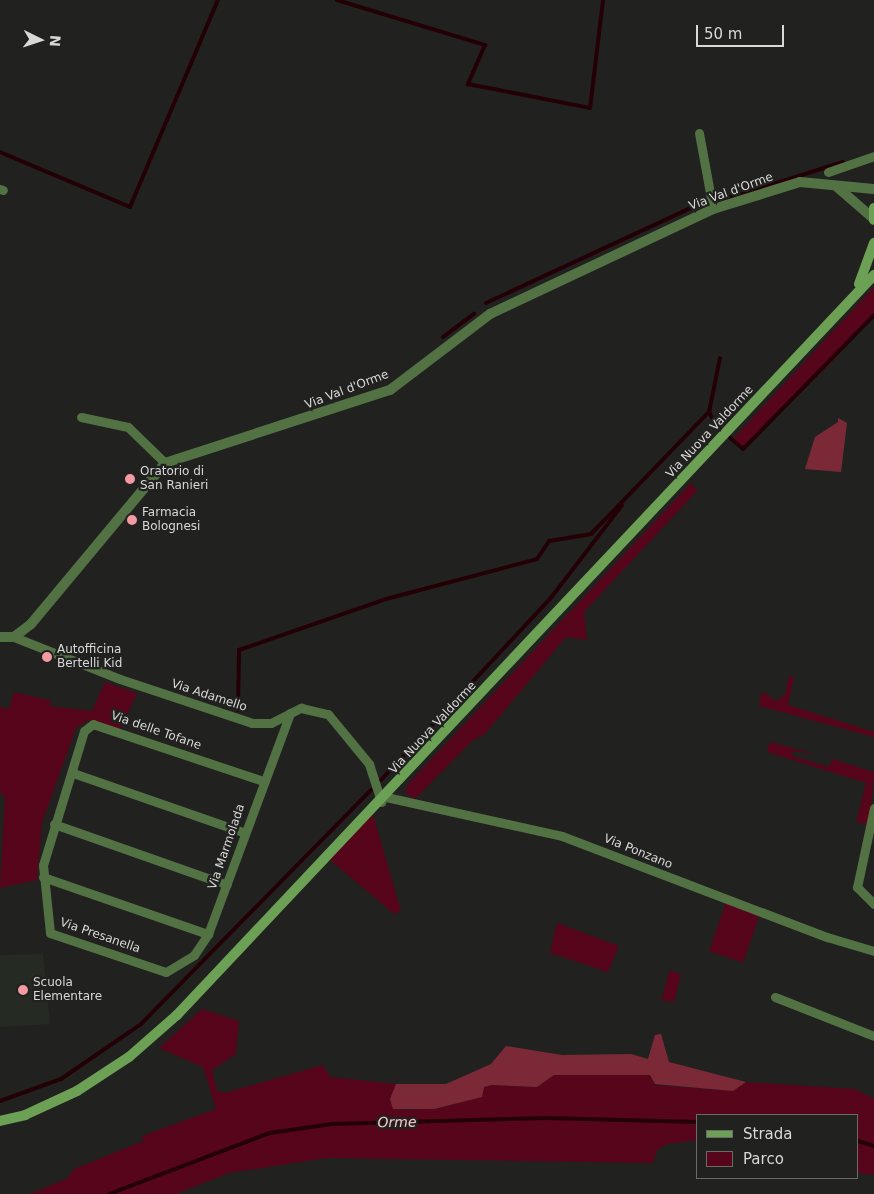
<!DOCTYPE html>
<style>
body{margin:0}
#map{position:relative;width:874px;height:1194px;overflow:hidden;background:#212220;font-family:"DejaVu Sans",sans-serif}
div>[style]{position:absolute}
[style*='--x']{left:calc(var(--x)*1px);top:calc(var(--y)*1px);width:calc(var(--w)*1px);rotate:calc(var(--a)*1deg)}
.built>*{inset:0;background:#252a23}
.green>*{inset:0;background:#57051b;transform-origin:0 0}
.forest>*{inset:0;background:#7c2937}
.stream>*{height:4px;margin:-2px;padding:0 2px;transform-origin:2px;border-radius:2px;background:#230005}
.minor>*{height:9px;margin:-4.5px;padding:0 4.5px;transform-origin:4.5px;border-radius:4.5px;background:#527244}
.tertiary>*{height:10px;margin:-5px;padding:0 5px;transform-origin:5px;border-radius:5px;background:#527244}
.secondary>*{height:10px;margin:-5px;padding:0 5px;transform-origin:5px;border-radius:5px;background:#6ca055}
.dots>*{width:14px;height:14px;translate:-50% -50%;box-sizing:border-box;border:2px solid #212220;border-radius:50%}
span{translate:-50% -50%;white-space:nowrap;text-align:center;line-height:1.15;-webkit-text-stroke:4.5px #212220;paint-order:stroke}
.street-label{font-size:12px;color:#d7d8d7}
.poi-label{font-size:12px;color:#d7d8d7}
.left{translate:0 -50%;text-align:left}
.water-label{font-size:14px;color:#fcc9cd;font-style:italic}
.legend{position:absolute;left:696px;top:1114px;width:162px;height:65px;box-sizing:border-box;background:#212220;border:1px solid #6a6b69;margin:0;padding:6px 9px;list-style:none;font-size:15px;color:#d7d8d7}
.legend li{display:flex;align-items:center;gap:10px;height:25px}
.legend b{width:25px;border:1px solid #6a6b69}
.north{position:absolute;left:15px;top:15px;width:50px;height:50px;-webkit-text-stroke:4px #212220;paint-order:stroke;rotate:94deg;font-size:14px;font-weight:700;line-height:20px;text-align:center;color:#d7d8d7}
.north::after{content:'';display:block;margin:auto;width:18px;height:22px;background:#d7d8d7;clip-path:polygon(50% 0,100% 100%,50% 72%,0 100%)}
.scale{position:absolute;left:696px;top:25px;width:88px;height:22px;box-sizing:border-box;border:2px solid #d7d8d7;border-top:0;padding-left:6px;font-size:15px;line-height:18px;white-space:nowrap;color:#d7d8d7;-webkit-text-stroke:4px #212220;paint-order:stroke}
</style>
<div id="map">
<div class="built">
<div style="clip-path:polygon(43px 954px,50px 1024px,0 1027px,0 955px)"></div>
</div>
<div class="green">
<div style="clip-path:polygon(874px 287px,874px 315px,831px 363px,743px 449px,731px 441px)"></div>
<div style="clip-path:polygon(691px 483px,697px 491px,584px 612px,587px 640px,566px 637px,484px 735px,473px 740px,415px 799px,405px 793px,408px 784px)"></div>
<div style="clip-path:polygon(789px 676px,794px 677px,788px 705px,874px 732px,874px 737px,759px 706px,762px 691px,776px 701px,785px 695px)"></div>
<div style="clip-path:polygon(105px 682px,137px 693px,120px 730px,89px 720px,76px 728px,42px 823px,37px 880px,0 888px,5px 797px,0 792px,0 707px,9px 709px,14px 692px,52px 701px,49px 706px,92px 711px)"></div>
<div style="clip-path:polygon(770px 742px,815px 754px,794px 751px,792px 756px,829px 767px,832px 759px,874px 772px,870px 825px,856px 822px,866px 783px,767px 752px)"></div>
<div style="clip-path:polygon(372px 811px,401px 911px,394px 914px,328px 858px)"></div>
<div style="left:727px;top:899px;width:36px;height:55px;rotate:19deg"></div>
<div style="clip-path:polygon(557px 923px,619px 946px,608px 972px,550px 953px)"></div>
<div style="clip-path:polygon(670px 970px,681px 974px,674px 1002px,661px 1000px)"></div>
<div style="clip-path:polygon(202px 1009px,239px 1021px,236px 1054px,212px 1070px,217px 1091px,224px 1093px,323px 1065px,330px 1077px,396px 1084px,393px 1109px,402px 1110px,434px 1109px,482px 1097px,484px 1087px,492px 1085px,537px 1087px,554px 1075px,650px 1075px,655px 1085px,732px 1091px,746px 1082px,855px 1089px,874px 1099px,874px 1175px,858px 1173px,858px 1115px,698px 1115px,698px 1140px,667px 1144px,657px 1150px,653px 1163px,327px 1158px,229px 1173px,176px 1194px,30px 1194px,68px 1178px,74px 1169px,143px 1141px,142px 1136px,216px 1109px,203px 1067px,159px 1048px)"></div>
</div>
<div class="forest">
<div style="clip-path:polygon(838px 418px,847px 423px,841px 472px,805px 469px,815px 437px,838px 422px)"></div>
<div style="clip-path:polygon(661px 1034px,669px 1062px,746px 1082px,733px 1091px,655px 1084px,650px 1075px,554px 1075px,537px 1087px,492px 1085px,484px 1087px,482px 1097px,434px 1109px,393px 1109px,390px 1099px,396px 1084px,446px 1084px,491px 1064px,506px 1046px,562px 1055px,631px 1054px,648px 1059px,655px 1035px)"></div>
</div>
<div class="stream">
<div style="--x:337;--y:0;--w:155;--a:16.9"></div>
<div style="--x:485;--y:45;--w:43;--a:113.6"></div>
<div style="--x:468;--y:84;--w:124;--a:11.1"></div>
<div style="--x:590;--y:108;--w:109;--a:-83.1"></div>
<div style="--x:0;--y:152;--w:141;--a:22.9"></div>
<div style="--x:130;--y:207;--w:225;--a:-67"></div>
<div style="--x:716;--y:202;--w:133;--a:-17.5"></div>
<div style="--x:486;--y:303;--w:230;--a:-24.9"></div>
<div style="--x:443;--y:337;--w:39;--a:-37"></div>
<div style="--x:709;--y:412;--w:16;--a:63"></div>
<div style="--x:716;--y:426;--w:35;--a:40"></div>
<div style="--x:743;--y:449;--w:187;--a:-45.6"></div>
<div style="--x:238;--y:710;--w:60;--a:-89"></div>
<div style="--x:239;--y:650;--w:156;--a:-19.1"></div>
<div style="--x:386;--y:599;--w:156;--a:-14.8"></div>
<div style="--x:537;--y:559;--w:22;--a:-56"></div>
<div style="--x:549;--y:541;--w:43;--a:-9.5"></div>
<div style="--x:591;--y:534;--w:170;--a:-46"></div>
<div style="--x:709;--y:412;--w:55;--a:-78.5"></div>
<div style="--x:381;--y:780;--w:248;--a:-47"></div>
<div style="--x:550;--y:599;--w:118;--a:-52.5"></div>
<div style="--x:0;--y:1101;--w:65;--a:-19.8"></div>
<div style="--x:61;--y:1079;--w:97;--a:-34.5"></div>
<div style="--x:141;--y:1024;--w:328;--a:-45.5"></div>
<div style="--x:858;--y:1141;--w:17;--a:17"></div>
<div style="--x:109;--y:1194;--w:172;--a:-20.8"></div>
<div style="--x:270;--y:1133;--w:62;--a:-8.4"></div>
<div style="--x:331;--y:1124;--w:216;--a:-1.6"></div>
<div style="--x:547;--y:1118;--w:151;--a:1.5"></div>
</div>
<div class="minor">
<div style="--x:699;--y:133;--w:77;--a:79.6"></div>
<div style="--x:828;--y:172;--w:49;--a:-19.2"></div>
<div style="--x:0;--y:189;--w:3;--a:18"></div>
<div style="--x:81;--y:417;--w:48;--a:12"></div>
<div style="--x:128;--y:427;--w:52;--a:44.2"></div>
<div style="--x:14;--y:637;--w:114;--a:21.6"></div>
<div style="--x:120;--y:679;--w:139;--a:18.4"></div>
<div style="--x:252;--y:723;--w:19;--a:0"></div>
<div style="--x:271;--y:723;--w:34;--a:-27"></div>
<div style="--x:301;--y:708;--w:28;--a:13"></div>
<div style="--x:328;--y:714;--w:65;--a:50.6"></div>
<div style="--x:369;--y:764;--w:40;--a:72"></div>
<div style="--x:73;--y:773;--w:182;--a:19.2"></div>
<div style="--x:263;--y:781;--w:179;--a:-161.5"></div>
<div style="--x:93;--y:724;--w:11;--a:142"></div>
<div style="--x:84;--y:731;--w:140;--a:107"></div>
<div style="--x:43;--y:865;--w:68;--a:84.1"></div>
<div style="--x:50;--y:933;--w:122;--a:18.6"></div>
<div style="--x:166;--y:972;--w:33;--a:-31"></div>
<div style="--x:194;--y:955;--w:25;--a:-56"></div>
<div style="--x:208;--y:934;--w:236;--a:-69.6"></div>
<div style="--x:386;--y:797;--w:180;--a:12.5"></div>
<div style="--x:562;--y:836;--w:284;--a:20.9"></div>
<div style="--x:827;--y:937;--w:49;--a:16.6"></div>
<div style="--x:874;--y:808;--w:81;--a:102.1"></div>
<div style="--x:857;--y:887;--w:24;--a:45"></div>
<div style="--x:54;--y:824;--w:183;--a:19.4"></div>
<div style="--x:43;--y:877;--w:175;--a:19.1"></div>
<div style="--x:775;--y:997;--w:106;--a:21.5"></div>
</div>
<div class="tertiary">
<div style="--x:836;--y:186;--w:50;--a:41"></div>
<div style="--x:0;--y:637;--w:14;--a:0"></div>
<div style="--x:14;--y:637;--w:21;--a:-37"></div>
<div style="--x:31;--y:624;--w:209;--a:-50.2"></div>
<div style="--x:165;--y:463;--w:237;--a:-18"></div>
<div style="--x:390;--y:390;--w:126;--a:-37.2"></div>
<div style="--x:490;--y:314;--w:246;--a:-25.2"></div>
<div style="--x:713;--y:209;--w:91;--a:-17.2"></div>
<div style="--x:800;--y:182;--w:74;--a:5.4"></div>
</div>
<div class="secondary">
<div style="--x:874;--y:208;--w:12;--a:90"></div>
<div style="--x:859;--y:284;--w:44;--a:-69.9"></div>
<div style="--x:0;--y:1121;--w:26;--a:-13"></div>
<div style="--x:25;--y:1115;--w:57;--a:-24.8"></div>
<div style="--x:77;--y:1091;--w:62;--a:-33.2"></div>
<div style="--x:129;--y:1057;--w:64;--a:-41.2"></div>
<div style="--x:177;--y:1015;--w:1017;--a:-46.71"></div>
</div>
<div class="dots">
<div style="left:130px;top:479px;background:#f49aa3"></div>
<div style="left:132px;top:520px;background:#f49aa3"></div>
<div style="left:47px;top:657px;background:#f49aa3"></div>
<div style="left:23px;top:990px;background:#f49aa3"></div>
</div>
<div class="street-label">
<span style="left:731px;top:192px;rotate:-20deg">Via Val d'Orme</span>
<span style="left:347px;top:390px;rotate:-21deg">Via Val d'Orme</span>
<span style="left:710px;top:432px;rotate:-47deg">Via Nuova Valdorme</span>
<span style="left:209px;top:696px;rotate:18deg">Via Adamello</span>
<span style="left:433px;top:728px;rotate:-47deg">Via Nuova Valdorme</span>
<span style="left:156px;top:731px;rotate:19deg">Via delle Tofane</span>
<span style="left:227px;top:847px;rotate:-71deg">Via Marmolada</span>
<span style="left:638px;top:852px;rotate:22deg">Via Ponzano</span>
<span style="left:100px;top:936px;rotate:19deg">Via Presanella</span>
</div>
<div class="poi-label">
<span class="left" style="left:140px;top:479px">Oratorio di<br>San Ranieri</span>
<span class="left" style="left:142px;top:520px">Farmacia<br>Bolognesi</span>
<span class="left" style="left:57px;top:657px">Autofficina<br>Bertelli Kid</span>
<span class="left" style="left:33px;top:990px">Scuola<br>Elementare</span>
</div>
<div class="water-label">
<span style="left:397px;top:1122px;rotate:-1deg">Orme</span>
</div>
<ul class="legend">
<li><b style="height:6px;background:#6ca055"></b>Strada</li>
<li><b style="height:14px;background:#57051b"></b>Parco</li>
</ul>
<div class="north">N</div>
<div class="scale">50 m</div>
</div>
